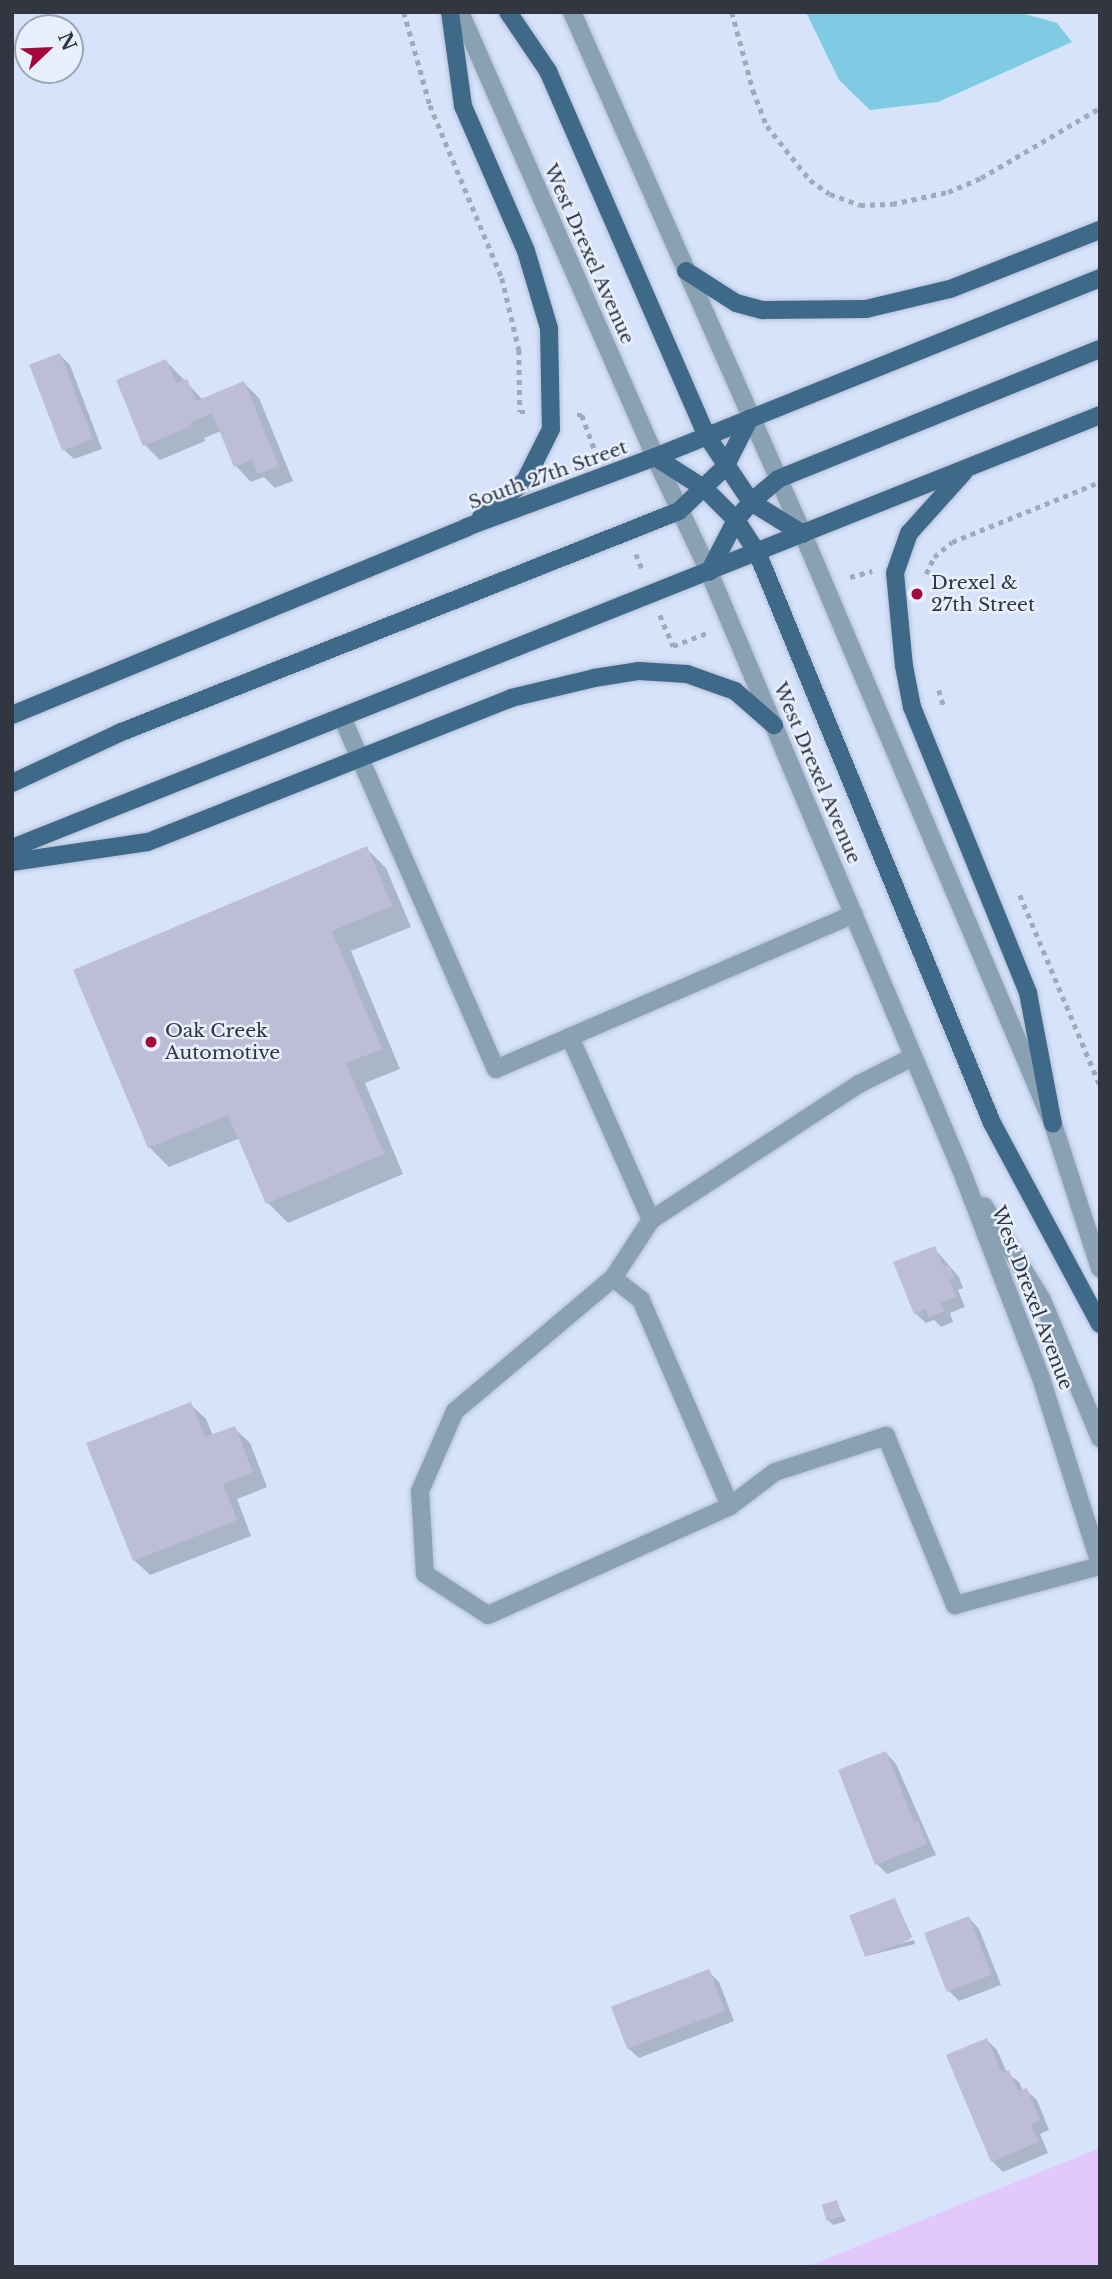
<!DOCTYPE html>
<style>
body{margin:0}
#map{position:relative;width:1112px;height:2279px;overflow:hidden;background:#d6e3fb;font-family:"Libre Baskerville",serif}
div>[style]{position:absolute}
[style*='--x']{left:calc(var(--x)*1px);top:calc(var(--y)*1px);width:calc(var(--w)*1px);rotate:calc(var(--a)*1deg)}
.green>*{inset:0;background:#e3c8fd}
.water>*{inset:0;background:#80cbe4}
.shadow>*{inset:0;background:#0003;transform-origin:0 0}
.building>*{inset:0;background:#bdbdd7;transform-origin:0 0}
.path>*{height:4.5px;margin-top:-2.25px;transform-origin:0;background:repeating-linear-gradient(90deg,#a0aabe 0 5px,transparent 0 10px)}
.roads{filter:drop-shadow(0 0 2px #b5c0d6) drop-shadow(0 0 2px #b5c0d6)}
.minor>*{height:18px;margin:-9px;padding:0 9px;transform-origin:9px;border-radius:9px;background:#8aa1b3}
.major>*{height:18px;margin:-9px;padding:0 9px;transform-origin:9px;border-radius:9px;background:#3f6989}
.dots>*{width:19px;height:19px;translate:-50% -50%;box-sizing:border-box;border:4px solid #e8f0ff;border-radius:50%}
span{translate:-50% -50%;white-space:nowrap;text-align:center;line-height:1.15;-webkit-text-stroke:5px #e8f0ff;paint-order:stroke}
.street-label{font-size:19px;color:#313640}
.poi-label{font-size:19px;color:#313640}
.left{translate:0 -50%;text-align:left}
.frame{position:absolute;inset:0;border:14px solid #313640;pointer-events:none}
.north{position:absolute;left:14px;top:14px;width:70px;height:70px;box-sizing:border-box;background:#e8f0ff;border:2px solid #9fa6b3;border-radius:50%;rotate:67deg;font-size:19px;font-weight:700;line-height:28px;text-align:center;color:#313640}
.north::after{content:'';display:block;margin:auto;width:24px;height:32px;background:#a4083b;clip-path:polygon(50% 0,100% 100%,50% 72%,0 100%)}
</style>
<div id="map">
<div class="green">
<div style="clip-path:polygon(1100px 2148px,1100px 2267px,806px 2267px)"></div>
</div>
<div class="water">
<div style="clip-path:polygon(806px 12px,1018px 12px,1057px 23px,1072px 42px,938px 102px,870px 110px,839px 80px)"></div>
</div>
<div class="shadow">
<div style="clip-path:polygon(60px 355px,70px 365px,102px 449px,74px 459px,63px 449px)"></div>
<div style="clip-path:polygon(166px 361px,203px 400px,244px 383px,259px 398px,293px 481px,275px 488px,264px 477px,251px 482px,236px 466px,221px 431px,204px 438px,205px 441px,160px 460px,145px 445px)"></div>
<div style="clip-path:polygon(366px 848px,386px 868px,411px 927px,351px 951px,400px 1069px,365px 1083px,403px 1174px,288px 1223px,268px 1203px,240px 1138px,169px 1167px,149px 1147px,75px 971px)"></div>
<div style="clip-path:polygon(934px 1248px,959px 1277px,963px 1288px,958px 1290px,965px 1307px,950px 1313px,953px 1322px,941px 1327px,934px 1320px,926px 1323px,915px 1313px)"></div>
<div style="clip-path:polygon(190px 1404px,206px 1419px,213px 1436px,234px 1428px,250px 1443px,267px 1487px,237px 1499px,251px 1536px,150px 1575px,134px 1560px)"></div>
<div style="clip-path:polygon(886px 1753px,896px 1764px,936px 1855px,887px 1874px,877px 1864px)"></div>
<div style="clip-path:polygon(895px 1900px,912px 1937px,867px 1955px)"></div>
<div style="clip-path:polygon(969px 1918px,979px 1929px,1001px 1985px,959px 2001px,949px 1991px)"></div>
<div style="left:914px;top:1940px;width:4px;height:49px;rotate:76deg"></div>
<div style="clip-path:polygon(708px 1971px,719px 1982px,734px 2021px,639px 2058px,628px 2048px)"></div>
<div style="clip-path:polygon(987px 2040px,997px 2050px,1007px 2073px,1019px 2082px,1023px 2091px,1026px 2090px,1037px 2100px,1049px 2130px,1040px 2134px,1048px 2153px,1003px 2172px,992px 2161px)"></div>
<div style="clip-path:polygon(836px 2202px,846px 2221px,833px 2225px,828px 2220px)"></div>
</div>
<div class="building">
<div style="left:60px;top:353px;width:92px;height:33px;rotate:69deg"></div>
<div style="clip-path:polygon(166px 359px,176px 383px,187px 379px,196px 401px,244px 381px,279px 466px,258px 474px,252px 460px,234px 467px,212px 413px,190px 423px,191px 426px,143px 446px,116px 380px)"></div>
<div style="clip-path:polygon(367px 846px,392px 906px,332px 931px,382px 1049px,346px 1063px,384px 1154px,266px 1204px,228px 1115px,148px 1148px,73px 970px)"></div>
<div style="clip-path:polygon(935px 1246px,944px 1267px,949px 1265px,954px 1278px,949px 1279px,956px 1297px,941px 1303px,944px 1311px,929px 1318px,926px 1309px,914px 1314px,893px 1262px)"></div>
<div style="clip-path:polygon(191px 1402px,205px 1437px,235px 1426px,253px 1472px,223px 1484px,237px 1520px,133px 1561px,86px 1443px)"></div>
<div style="clip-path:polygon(886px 1751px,914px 1822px,918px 1821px,927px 1844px,875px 1865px,838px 1770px)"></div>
<div style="left:895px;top:1898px;width:44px;height:49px;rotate:69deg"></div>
<div style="left:969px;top:1916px;width:63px;height:48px;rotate:69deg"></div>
<div style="left:709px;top:1969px;width:45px;height:105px;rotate:69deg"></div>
<div style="clip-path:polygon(987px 2038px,1002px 2073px,1009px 2070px,1018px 2091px,1027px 2088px,1040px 2120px,1031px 2124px,1039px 2142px,991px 2162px,946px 2055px)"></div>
<div style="left:837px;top:2200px;width:17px;height:16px;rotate:73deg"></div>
</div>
<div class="path">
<div style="--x:404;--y:12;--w:97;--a:74.4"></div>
<div style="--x:430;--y:105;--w:187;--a:67.4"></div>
<div style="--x:502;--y:278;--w:74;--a:76.7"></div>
<div style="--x:519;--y:350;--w:62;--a:89.1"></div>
<div style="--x:520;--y:412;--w:6;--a:0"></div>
<div style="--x:732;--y:12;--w:81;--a:74.9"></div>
<div style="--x:753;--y:90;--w:39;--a:69"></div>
<div style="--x:767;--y:126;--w:69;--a:51.5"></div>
<div style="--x:810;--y:180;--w:24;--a:35"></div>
<div style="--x:830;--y:194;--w:32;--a:20"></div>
<div style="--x:860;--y:205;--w:32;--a:-2"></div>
<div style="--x:892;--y:204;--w:57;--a:-12.1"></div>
<div style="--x:948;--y:192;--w:36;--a:-23"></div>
<div style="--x:981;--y:178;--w:138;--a:-30.5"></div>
<div style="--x:577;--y:415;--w:5;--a:0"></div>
<div style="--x:582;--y:415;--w:38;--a:70"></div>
<div style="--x:636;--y:554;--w:18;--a:68"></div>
<div style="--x:926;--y:574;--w:19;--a:-65"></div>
<div style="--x:934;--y:557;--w:23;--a:-40"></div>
<div style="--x:952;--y:542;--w:160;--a:-22.1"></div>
<div style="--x:850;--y:577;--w:23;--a:-15"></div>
<div style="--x:660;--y:615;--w:34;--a:67"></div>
<div style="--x:673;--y:646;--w:39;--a:-21"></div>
<div style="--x:939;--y:690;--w:19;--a:74"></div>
<div style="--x:1020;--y:895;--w:206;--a:67.2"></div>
</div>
<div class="roads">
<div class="minor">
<div style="--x:460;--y:12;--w:486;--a:66.3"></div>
<div style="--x:655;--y:457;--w:127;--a:64.8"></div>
<div style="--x:709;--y:572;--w:646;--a:67.13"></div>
<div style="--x:960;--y:1167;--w:223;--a:69"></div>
<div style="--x:1040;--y:1375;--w:198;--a:72.4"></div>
<div style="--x:572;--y:12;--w:571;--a:66.13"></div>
<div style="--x:803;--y:534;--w:641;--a:67.04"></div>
<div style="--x:1053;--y:1124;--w:152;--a:72"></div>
<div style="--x:342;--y:717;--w:384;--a:66.4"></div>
<div style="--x:496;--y:1069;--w:390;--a:-23.4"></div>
<div style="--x:570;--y:1037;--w:200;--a:66.1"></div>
<div style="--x:651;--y:1220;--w:249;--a:-33.2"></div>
<div style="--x:859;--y:1084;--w:60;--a:-26.6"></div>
<div style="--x:984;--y:1206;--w:110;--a:58.3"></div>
<div style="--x:1042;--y:1300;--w:150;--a:67.2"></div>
<div style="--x:651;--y:1220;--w:69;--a:123.2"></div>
<div style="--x:613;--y:1278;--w:207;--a:139.9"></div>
<div style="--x:455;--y:1411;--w:87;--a:113.6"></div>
<div style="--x:420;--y:1491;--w:83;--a:86.6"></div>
<div style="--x:425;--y:1574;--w:75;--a:33.1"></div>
<div style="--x:488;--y:1615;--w:265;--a:-24.2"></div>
<div style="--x:730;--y:1506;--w:56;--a:-37.1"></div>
<div style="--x:775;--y:1472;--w:117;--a:-18"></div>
<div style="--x:886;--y:1436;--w:183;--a:67.8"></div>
<div style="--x:955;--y:1605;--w:150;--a:-15.1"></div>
<div style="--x:613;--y:1278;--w:36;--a:38"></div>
<div style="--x:641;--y:1300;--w:224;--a:66.6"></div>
</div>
<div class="major">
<div style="--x:450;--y:12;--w:95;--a:82.1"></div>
<div style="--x:463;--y:106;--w:158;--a:66.5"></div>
<div style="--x:526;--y:251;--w:80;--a:73.4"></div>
<div style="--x:549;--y:328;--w:101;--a:88.9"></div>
<div style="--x:551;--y:429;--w:58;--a:116.6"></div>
<div style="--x:525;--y:481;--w:57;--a:140.7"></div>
<div style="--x:508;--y:12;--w:71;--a:55.9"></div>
<div style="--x:548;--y:71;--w:398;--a:66.5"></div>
<div style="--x:707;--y:436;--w:79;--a:56.3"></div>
<div style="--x:751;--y:502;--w:61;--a:31.6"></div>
<div style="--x:686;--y:271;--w:59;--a:32.6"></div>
<div style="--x:736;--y:303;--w:28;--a:15"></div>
<div style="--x:763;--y:310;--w:103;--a:-0.6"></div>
<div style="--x:866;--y:309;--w:86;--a:-13.4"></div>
<div style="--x:950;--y:289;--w:161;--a:-21.5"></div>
<div style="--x:655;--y:457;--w:59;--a:32.6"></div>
<div style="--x:705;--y:489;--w:44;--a:45"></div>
<div style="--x:736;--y:520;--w:38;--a:57"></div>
<div style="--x:757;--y:552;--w:617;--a:67.63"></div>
<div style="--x:992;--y:1123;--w:228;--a:61.8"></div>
<div style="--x:964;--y:472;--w:82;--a:132"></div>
<div style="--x:909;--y:533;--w:42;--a:109.3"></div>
<div style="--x:895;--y:573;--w:93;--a:84.5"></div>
<div style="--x:904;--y:666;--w:42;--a:79"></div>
<div style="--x:912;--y:707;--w:309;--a:67.9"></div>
<div style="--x:1028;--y:993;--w:133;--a:79.2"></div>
<div style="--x:709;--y:572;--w:59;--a:-62.6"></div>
<div style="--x:736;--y:520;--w:23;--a:-50"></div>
<div style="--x:751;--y:502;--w:35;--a:-40"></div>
<div style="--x:778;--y:479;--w:347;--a:-22"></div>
<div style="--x:12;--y:715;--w:492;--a:-22.4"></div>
<div style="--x:467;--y:527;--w:201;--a:-20.4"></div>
<div style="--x:655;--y:457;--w:480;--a:-21.9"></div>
<div style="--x:12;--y:783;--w:118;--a:-25"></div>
<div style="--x:119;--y:733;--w:602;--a:-21.62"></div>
<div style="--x:679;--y:511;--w:64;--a:-43.7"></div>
<div style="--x:725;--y:467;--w:55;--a:-63"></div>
<div style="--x:12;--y:848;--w:1171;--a:-21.7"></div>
<div style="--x:12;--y:862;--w:137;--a:-8.4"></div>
<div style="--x:148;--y:842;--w:391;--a:-21.6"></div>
<div style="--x:511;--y:698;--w:85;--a:-13.5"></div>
<div style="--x:594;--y:678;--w:46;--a:-8.8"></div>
<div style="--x:639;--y:671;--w:48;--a:3.6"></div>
<div style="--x:687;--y:674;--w:51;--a:19.5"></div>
<div style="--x:735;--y:691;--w:52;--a:41.1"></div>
</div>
</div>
<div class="dots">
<div style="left:917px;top:594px;background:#a4083b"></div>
<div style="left:151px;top:1042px;background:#a4083b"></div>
</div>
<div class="street-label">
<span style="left:589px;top:254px;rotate:66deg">West Drexel Avenue</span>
<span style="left:548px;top:475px;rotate:-20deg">South 27th Street</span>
<span style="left:817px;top:773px;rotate:67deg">West Drexel Avenue</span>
<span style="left:1032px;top:1298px;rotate:69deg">West Drexel Avenue</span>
</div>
<div class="poi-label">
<span class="left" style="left:931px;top:594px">Drexel &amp;<br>27th Street</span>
<span class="left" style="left:165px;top:1042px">Oak Creek<br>Automotive</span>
</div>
<div class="frame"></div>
<div class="north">N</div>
</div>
